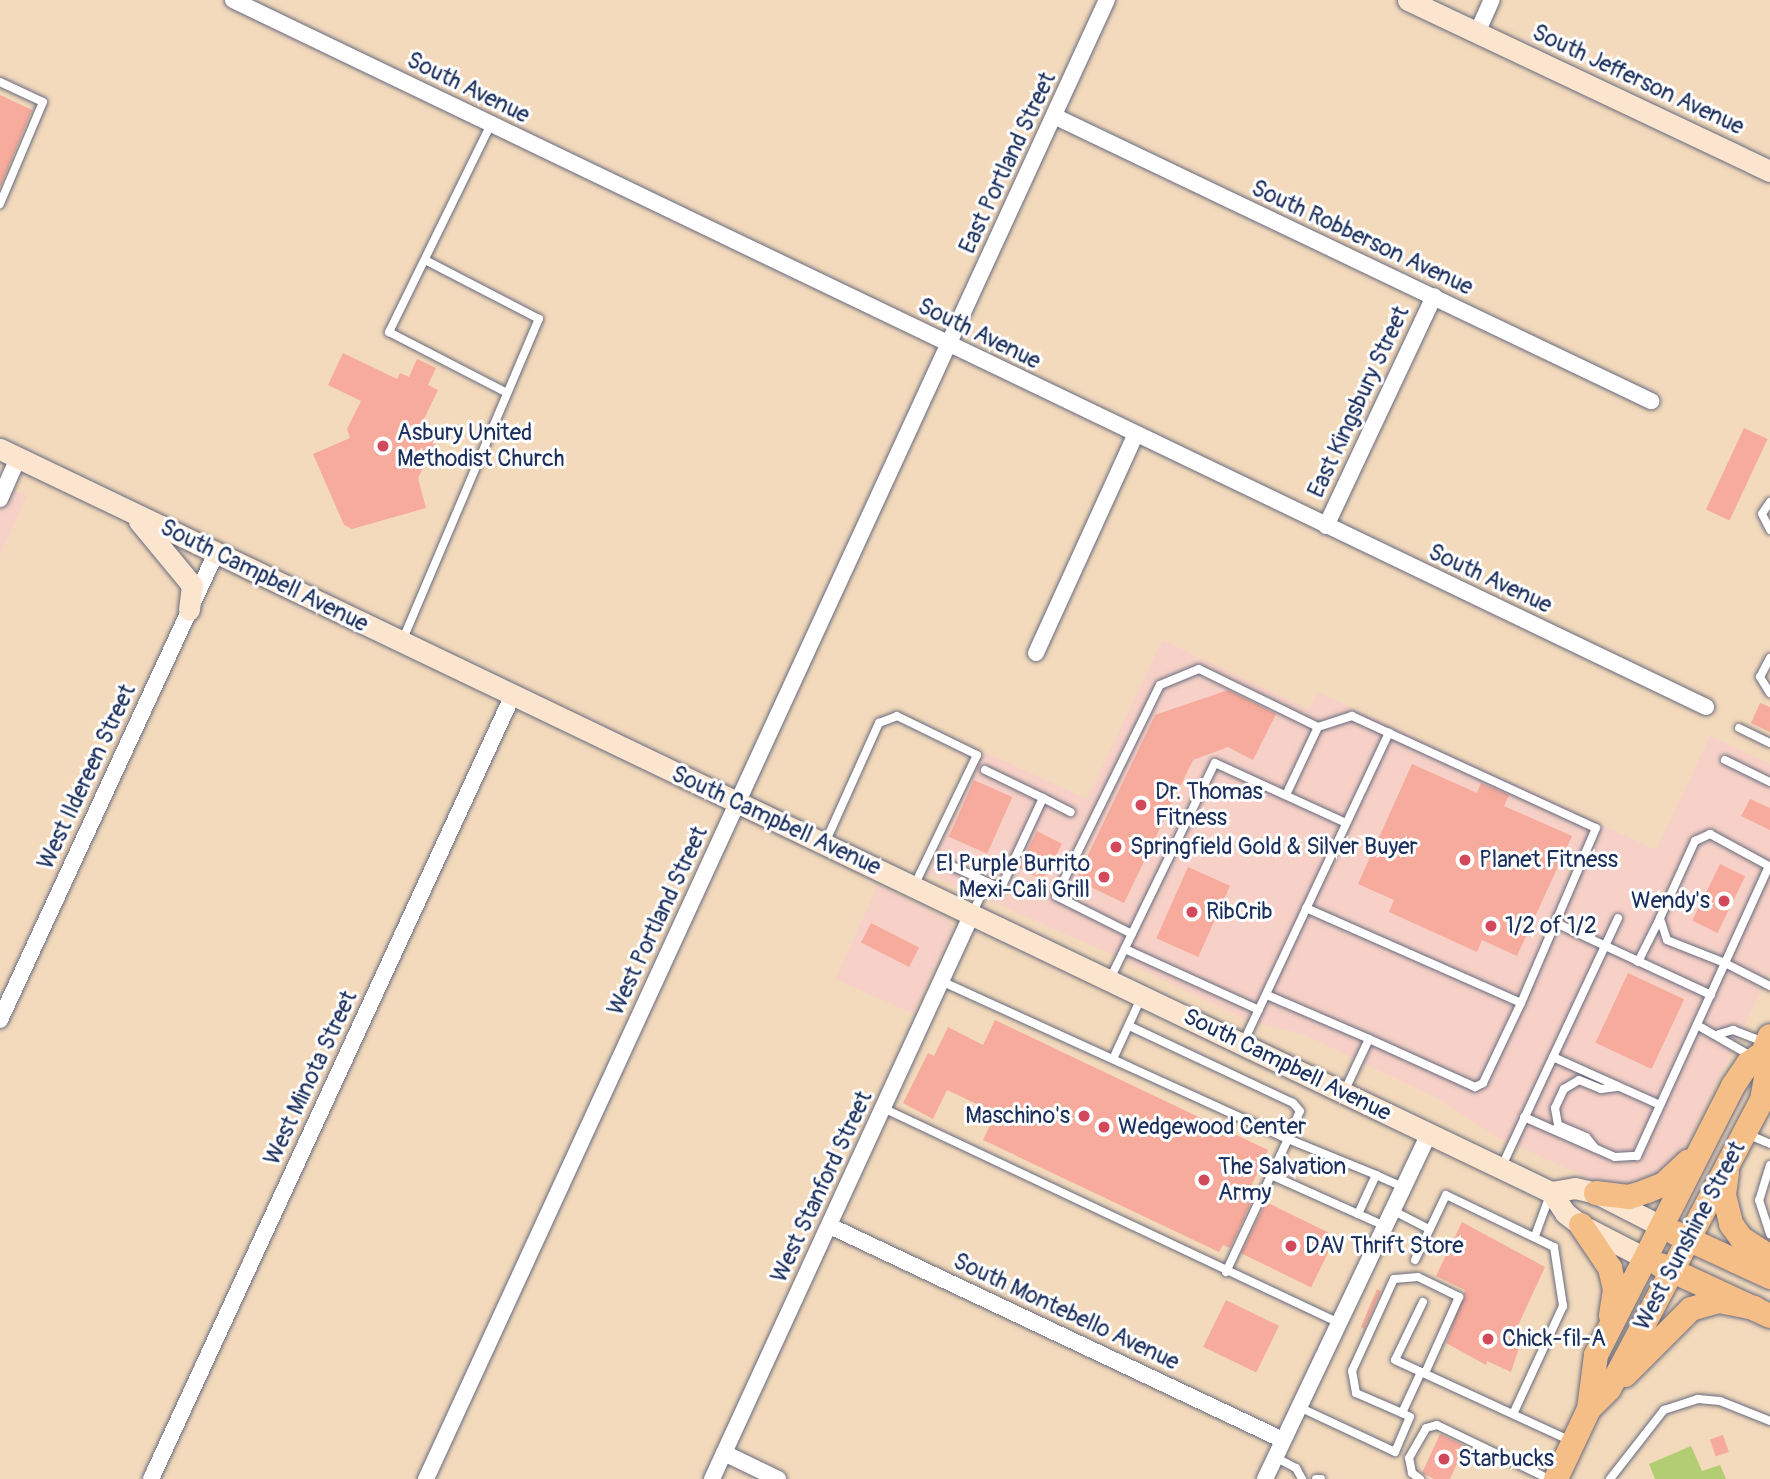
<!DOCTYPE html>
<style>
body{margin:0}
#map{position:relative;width:1770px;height:1479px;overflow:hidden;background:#f4dabc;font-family:Pangolin,sans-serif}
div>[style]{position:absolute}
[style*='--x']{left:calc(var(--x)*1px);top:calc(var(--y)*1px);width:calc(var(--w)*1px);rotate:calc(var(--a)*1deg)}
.built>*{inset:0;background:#f7d1c7}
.green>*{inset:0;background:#b3cd73}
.building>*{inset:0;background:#f7ab9c;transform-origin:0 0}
.roads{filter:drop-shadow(0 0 2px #676b7f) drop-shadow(0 0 2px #676b7f)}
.service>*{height:8px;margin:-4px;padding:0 4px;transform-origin:4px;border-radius:4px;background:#fff}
.minor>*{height:16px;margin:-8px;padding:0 8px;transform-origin:8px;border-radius:8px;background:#fff}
.secondary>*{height:21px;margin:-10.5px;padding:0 10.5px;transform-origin:10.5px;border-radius:10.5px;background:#fbe5cf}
.primary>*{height:24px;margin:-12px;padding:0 12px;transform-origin:12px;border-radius:12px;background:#f6be87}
.dots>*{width:19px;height:19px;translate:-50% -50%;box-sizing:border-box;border:4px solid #fff;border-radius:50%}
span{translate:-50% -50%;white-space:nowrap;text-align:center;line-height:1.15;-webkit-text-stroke:6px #fff;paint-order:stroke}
.street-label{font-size:23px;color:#1b2f5e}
.poi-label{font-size:23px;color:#1b2f5e}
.left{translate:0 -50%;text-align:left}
.right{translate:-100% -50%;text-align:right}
</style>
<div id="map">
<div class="built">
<div style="clip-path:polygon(0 484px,27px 496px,0 555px)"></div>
<div style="clip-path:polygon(1162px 640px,1309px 709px,1318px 692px,1656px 850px,1710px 736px,1770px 764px,1770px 973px,1689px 1139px,1664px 1175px,1612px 1189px,1493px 1135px,1437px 1098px,1302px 1034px,1248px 1021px,1104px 951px,928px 874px,984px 752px,1087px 799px)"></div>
<div style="clip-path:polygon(878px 885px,951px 921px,952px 929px,913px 1014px,835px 979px)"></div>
</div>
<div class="green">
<div style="clip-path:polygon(1691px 1446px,1702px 1471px,1720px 1465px,1726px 1479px,1655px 1479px,1649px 1464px)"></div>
</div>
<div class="building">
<div style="clip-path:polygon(0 95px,32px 110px,0 187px)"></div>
<div style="clip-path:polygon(343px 353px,397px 379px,400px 373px,409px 377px,417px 359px,436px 368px,428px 385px,438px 390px,419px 429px,438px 438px,418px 478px,426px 508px,352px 529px,344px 525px,313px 454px,350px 438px,347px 429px,361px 401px,328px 385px)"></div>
<div style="left:1744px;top:428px;width:26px;height:90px;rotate:25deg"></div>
<div style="clip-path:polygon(1228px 690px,1276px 714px,1253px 760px,1228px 747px,1193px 760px,1124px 903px,1076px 880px,1155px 715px)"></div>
<div style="clip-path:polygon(1760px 703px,1770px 707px,1770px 732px,1751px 723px)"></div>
<div style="clip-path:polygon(1412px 764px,1477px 793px,1481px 783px,1509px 795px,1504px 806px,1572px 836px,1517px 956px,1482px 940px,1477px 952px,1389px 912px,1394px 900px,1358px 884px)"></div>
<div style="left:974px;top:780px;width:42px;height:62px;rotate:24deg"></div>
<div style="clip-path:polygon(1750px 799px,1770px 808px,1770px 830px,1741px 816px)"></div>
<div style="left:1037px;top:831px;width:28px;height:41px;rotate:27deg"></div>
<div style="left:1720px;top:864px;width:28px;height:63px;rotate:26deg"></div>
<div style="left:1188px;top:867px;width:46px;height:78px;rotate:24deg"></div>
<div style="left:871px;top:923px;width:54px;height:22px;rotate:27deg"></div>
<div style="left:1628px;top:973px;width:62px;height:77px;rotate:25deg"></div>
<div style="clip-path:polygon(995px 1020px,1268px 1150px,1248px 1193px,1254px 1196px,1230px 1248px,1223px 1245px,1219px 1252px,983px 1140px,996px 1113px,947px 1090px,933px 1119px,903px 1103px,928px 1053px,934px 1056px,948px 1027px,983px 1045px)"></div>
<div style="left:1266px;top:1202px;width:78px;height:57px;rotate:26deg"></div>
<div style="clip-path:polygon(1462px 1222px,1545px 1267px,1516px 1330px,1524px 1333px,1511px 1372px,1487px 1361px,1486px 1365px,1446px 1343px,1465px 1290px,1436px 1276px)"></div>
<div style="clip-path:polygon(1377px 1289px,1381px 1291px,1364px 1329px,1361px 1327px)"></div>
<div style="left:1226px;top:1300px;width:59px;height:52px;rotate:26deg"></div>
<div style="clip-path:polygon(1440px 1434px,1465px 1446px,1450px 1479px,1434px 1479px,1422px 1473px)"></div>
<div style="left:1723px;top:1435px;width:18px;height:14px;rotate:71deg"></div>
</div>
<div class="roads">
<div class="service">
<div style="--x:0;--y:82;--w:47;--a:24.9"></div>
<div style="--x:43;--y:102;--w:111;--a:112.9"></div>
<div style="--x:491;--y:124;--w:232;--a:116.1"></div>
<div style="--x:389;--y:332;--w:133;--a:27.3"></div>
<div style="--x:1770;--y:502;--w:14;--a:124"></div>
<div style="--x:1762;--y:514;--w:18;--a:63"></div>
<div style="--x:403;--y:639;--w:348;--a:-67"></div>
<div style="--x:539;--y:319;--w:128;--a:-152.6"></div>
<div style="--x:1770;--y:658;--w:21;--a:118"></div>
<div style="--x:1760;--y:677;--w:19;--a:58"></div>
<div style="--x:1739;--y:728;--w:34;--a:26"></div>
<div style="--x:1725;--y:760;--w:50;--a:26.1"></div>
<div style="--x:985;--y:770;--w:64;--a:25.8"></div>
<div style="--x:1043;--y:798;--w:99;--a:115"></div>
<div style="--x:1001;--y:888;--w:15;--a:-157"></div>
<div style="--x:1286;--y:795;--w:75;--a:-64.8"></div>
<div style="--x:1043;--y:798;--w:31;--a:27"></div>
<div style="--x:1710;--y:834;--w:67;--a:28.5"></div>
<div style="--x:1769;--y:866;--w:107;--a:114.4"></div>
<div style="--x:1725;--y:963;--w:62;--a:-158.4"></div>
<div style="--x:1667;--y:940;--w:23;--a:-108"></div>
<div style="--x:1660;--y:918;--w:85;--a:-65.6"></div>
<div style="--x:1695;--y:841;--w:17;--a:-25"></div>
<div style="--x:825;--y:843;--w:132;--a:-65.8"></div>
<div style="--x:879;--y:723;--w:19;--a:-21"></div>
<div style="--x:897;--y:716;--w:89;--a:26"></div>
<div style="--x:977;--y:755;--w:145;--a:115.7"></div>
<div style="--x:943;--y:862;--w:48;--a:24.4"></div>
<div style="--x:987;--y:882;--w:35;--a:115"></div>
<div style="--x:1306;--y:908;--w:235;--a:23.8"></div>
<div style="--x:1521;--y:1003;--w:89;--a:115.4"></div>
<div style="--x:1483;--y:1083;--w:9;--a:153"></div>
<div style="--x:1475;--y:1087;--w:116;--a:-155.6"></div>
<div style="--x:1369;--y:1039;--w:59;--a:115.3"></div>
<div style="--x:1556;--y:923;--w:171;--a:24.9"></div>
<div style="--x:1132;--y:934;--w:85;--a:-153.4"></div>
<div style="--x:1056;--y:896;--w:235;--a:-63.8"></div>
<div style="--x:1160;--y:685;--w:42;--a:-22.3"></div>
<div style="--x:1199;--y:669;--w:132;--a:26"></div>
<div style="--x:1318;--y:727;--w:36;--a:-18"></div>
<div style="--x:1352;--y:716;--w:268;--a:24.7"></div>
<div style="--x:1596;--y:828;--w:190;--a:113.2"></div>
<div style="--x:1125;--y:949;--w:147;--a:24.5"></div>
<div style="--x:1638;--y:962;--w:49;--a:-63.4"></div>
<div style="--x:1110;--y:979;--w:240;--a:-64.1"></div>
<div style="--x:1215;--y:763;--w:144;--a:24.6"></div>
<div style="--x:941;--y:981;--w:381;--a:24.5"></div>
<div style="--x:1288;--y:1139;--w:30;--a:-67"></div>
<div style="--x:1300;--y:1111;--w:11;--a:-131"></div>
<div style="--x:1293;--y:1103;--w:181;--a:-154.8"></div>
<div style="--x:1267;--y:995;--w:111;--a:23.3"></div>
<div style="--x:1697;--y:1025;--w:62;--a:29.9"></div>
<div style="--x:1719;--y:1034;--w:15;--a:-16"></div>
<div style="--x:1733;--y:1030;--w:34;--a:21"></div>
<div style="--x:1243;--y:1043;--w:343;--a:-64.8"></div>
<div style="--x:1553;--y:1057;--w:117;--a:24.2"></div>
<div style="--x:1113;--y:1059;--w:67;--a:-65.3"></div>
<div style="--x:883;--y:1108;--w:504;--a:25.24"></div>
<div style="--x:1524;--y:1117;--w:99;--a:23.7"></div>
<div style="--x:1615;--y:1157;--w:22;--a:-3"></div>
<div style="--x:1637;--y:1156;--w:212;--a:-65.5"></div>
<div style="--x:1725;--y:963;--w:51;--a:27.1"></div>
<div style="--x:1747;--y:1134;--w:25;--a:23"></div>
<div style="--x:1595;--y:1148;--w:14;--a:-129"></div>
<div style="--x:1586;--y:1137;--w:30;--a:-157"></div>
<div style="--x:1558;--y:1125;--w:17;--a:-100"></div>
<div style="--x:1555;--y:1108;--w:21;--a:-65"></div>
<div style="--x:1564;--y:1089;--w:17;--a:-31"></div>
<div style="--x:1579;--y:1080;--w:24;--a:22"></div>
<div style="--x:1601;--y:1089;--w:16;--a:-7"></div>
<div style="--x:1770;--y:1165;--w:37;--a:107"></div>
<div style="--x:1759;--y:1200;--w:36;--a:72"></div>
<div style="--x:1501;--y:1168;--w:276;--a:-64.9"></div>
<div style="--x:1271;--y:1175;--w:125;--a:24.1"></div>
<div style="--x:1376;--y:1175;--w:30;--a:24"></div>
<div style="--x:1392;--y:1210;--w:42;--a:27.2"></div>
<div style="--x:1535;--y:1236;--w:44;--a:-69.9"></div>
<div style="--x:1415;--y:1260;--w:72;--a:-64.5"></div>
<div style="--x:1446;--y:1195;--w:120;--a:25.7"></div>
<div style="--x:1554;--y:1247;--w:60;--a:81.3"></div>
<div style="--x:1563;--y:1306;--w:119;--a:114.8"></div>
<div style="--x:1226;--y:1272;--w:147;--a:-65"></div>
<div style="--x:1288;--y:1139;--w:95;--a:22.2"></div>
<div style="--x:1376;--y:1175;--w:43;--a:114.8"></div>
<div style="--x:1423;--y:1302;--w:64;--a:115.8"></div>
<div style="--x:1395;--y:1360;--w:194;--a:24.7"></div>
<div style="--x:1299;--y:1407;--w:106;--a:25.1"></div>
<div style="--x:1395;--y:1452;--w:38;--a:-67"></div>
<div style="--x:1410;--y:1417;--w:9;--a:-153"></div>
<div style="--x:1402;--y:1413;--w:45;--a:-65.1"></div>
<div style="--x:1402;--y:1413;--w:50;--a:-156.5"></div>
<div style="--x:1356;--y:1393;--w:22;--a:-100"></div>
<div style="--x:1352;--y:1371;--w:101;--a:-65.5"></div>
<div style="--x:1394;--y:1279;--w:24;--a:-5"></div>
<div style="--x:1418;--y:1277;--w:46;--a:26"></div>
<div style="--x:1459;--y:1297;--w:83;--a:114.1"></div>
<div style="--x:1275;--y:1457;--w:24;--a:28"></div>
<div style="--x:1296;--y:1468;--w:13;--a:61"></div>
<div style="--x:1316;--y:1479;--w:5;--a:0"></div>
<div style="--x:1420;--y:1479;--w:10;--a:-143"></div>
<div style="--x:1412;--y:1473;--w:15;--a:-101"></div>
<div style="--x:1409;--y:1458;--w:34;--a:-60"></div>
<div style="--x:1426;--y:1428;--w:11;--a:-15"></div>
<div style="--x:1437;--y:1425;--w:124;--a:25.7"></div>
<div style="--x:1610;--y:1479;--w:88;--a:-52"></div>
<div style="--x:1664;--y:1410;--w:36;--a:-18"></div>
<div style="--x:1698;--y:1399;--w:22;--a:5"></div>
<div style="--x:1720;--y:1401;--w:54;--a:21.8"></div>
</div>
<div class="minor">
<div style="--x:233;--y:0;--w:1634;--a:25.64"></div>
<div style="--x:1477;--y:33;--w:36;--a:-66"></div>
<div style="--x:1054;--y:116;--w:662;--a:25.52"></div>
<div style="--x:0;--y:499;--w:45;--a:-66.3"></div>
<div style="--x:1326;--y:526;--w:254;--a:-64.8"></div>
<div style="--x:1036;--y:653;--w:239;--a:-65.5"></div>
<div style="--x:0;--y:1020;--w:515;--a:-65.18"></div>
<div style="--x:830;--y:1226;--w:501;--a:25.29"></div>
<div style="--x:724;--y:1453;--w:60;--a:25.7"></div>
<div style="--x:151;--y:1479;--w:864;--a:-65.22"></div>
<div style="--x:426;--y:1479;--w:1628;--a:-65.28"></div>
<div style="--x:712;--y:1479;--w:622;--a:-65.29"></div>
<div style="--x:1265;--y:1479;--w:383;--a:-64.6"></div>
</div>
<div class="secondary">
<div style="--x:1408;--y:0;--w:400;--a:25.3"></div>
<div style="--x:0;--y:449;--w:1720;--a:25.6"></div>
<div style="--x:1551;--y:1192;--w:25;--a:56"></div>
<div style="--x:1565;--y:1213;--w:20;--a:37"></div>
<div style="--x:1581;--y:1225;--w:72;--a:27.3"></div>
<div style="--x:139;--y:521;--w:83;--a:50.4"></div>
<div style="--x:192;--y:585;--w:25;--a:97"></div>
<div style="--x:1551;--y:1192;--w:24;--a:-9"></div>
<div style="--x:1575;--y:1188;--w:22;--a:13"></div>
<div style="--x:1596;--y:1193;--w:73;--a:26.9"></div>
</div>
<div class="primary">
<div style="--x:1727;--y:1173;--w:22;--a:98"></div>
<div style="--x:1724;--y:1195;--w:30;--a:76"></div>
<div style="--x:1731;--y:1224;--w:17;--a:54"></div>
<div style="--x:1741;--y:1238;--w:35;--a:33"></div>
<div style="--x:1596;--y:1193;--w:33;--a:7"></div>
<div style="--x:1629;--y:1197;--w:19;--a:-18"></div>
<div style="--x:1647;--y:1191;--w:18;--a:-22"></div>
<div style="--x:1664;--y:1184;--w:33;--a:-43"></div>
<div style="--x:1581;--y:1225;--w:52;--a:56"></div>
<div style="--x:1610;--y:1268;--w:23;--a:77"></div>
<div style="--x:1615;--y:1290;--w:26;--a:99"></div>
<div style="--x:1675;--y:1233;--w:105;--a:24.9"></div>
<div style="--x:1660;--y:1265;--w:121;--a:24.9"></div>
<div style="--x:1625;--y:1375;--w:93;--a:-45"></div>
<div style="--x:1691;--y:1309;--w:29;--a:-16"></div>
<div style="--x:1719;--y:1301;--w:36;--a:11"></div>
<div style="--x:1589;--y:1409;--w:54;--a:-82.6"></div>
<div style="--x:1596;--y:1355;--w:302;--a:-63"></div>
<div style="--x:1733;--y:1086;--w:27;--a:-56"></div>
<div style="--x:1748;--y:1064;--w:19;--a:-36"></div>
<div style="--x:1763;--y:1053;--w:18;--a:-68"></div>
<div style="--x:1556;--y:1479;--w:77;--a:-64.8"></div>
<div style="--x:1589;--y:1409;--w:28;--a:-45"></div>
<div style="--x:1609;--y:1389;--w:35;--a:-61"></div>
<div style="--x:1626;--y:1358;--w:292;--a:-62.2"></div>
<div style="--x:1762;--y:1100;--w:27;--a:-80"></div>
<div style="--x:1767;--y:1073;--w:20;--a:-101"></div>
</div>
</div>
<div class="dots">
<div style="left:383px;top:446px;background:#d1495b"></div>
<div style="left:1141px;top:805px;background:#d1495b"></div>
<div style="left:1116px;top:847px;background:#d1495b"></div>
<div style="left:1465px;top:860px;background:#d1495b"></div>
<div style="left:1104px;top:877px;background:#d1495b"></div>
<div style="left:1724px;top:901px;background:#d1495b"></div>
<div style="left:1192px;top:912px;background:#d1495b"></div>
<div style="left:1491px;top:926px;background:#d1495b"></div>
<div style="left:1084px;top:1116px;background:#d1495b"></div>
<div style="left:1104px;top:1127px;background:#d1495b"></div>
<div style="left:1204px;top:1180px;background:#d1495b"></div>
<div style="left:1291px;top:1246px;background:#d1495b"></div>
<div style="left:1488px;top:1339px;background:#d1495b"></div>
<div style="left:1444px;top:1459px;background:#d1495b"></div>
</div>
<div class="street-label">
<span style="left:1638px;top:80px;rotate:25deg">South Jefferson Avenue</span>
<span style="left:468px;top:88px;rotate:26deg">South Avenue</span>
<span style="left:1008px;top:163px;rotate:-65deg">East Portland Street</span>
<span style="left:1362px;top:238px;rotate:25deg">South Robberson Avenue</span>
<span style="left:979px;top:334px;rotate:26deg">South Avenue</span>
<span style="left:1359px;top:402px;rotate:-65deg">East Kingsbury Street</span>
<span style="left:264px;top:576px;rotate:26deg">South Campbell Avenue</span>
<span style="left:1490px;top:579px;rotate:25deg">South Avenue</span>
<span style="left:87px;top:777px;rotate:-65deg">West Ildereen Street</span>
<span style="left:776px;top:821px;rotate:25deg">South Campbell Avenue</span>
<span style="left:658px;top:921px;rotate:-65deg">West Portland Street</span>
<span style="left:1287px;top:1065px;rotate:26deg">South Campbell Avenue</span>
<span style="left:311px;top:1078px;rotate:-65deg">West Minota Street</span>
<span style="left:822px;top:1187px;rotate:-65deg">West Stanford Street</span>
<span style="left:1690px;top:1236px;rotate:-62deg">West Sunshine Street</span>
<span style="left:1066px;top:1312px;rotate:25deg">South Montebello Avenue</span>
</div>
<div class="poi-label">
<span class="left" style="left:397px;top:446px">Asbury United<br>Methodist Church</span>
<span class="left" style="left:1155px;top:805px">Dr. Thomas<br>Fitness</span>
<span class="left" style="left:1130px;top:847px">Springfield Gold &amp; Silver Buyer</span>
<span class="left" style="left:1479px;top:860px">Planet Fitness</span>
<span class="right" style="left:1090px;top:877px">El Purple Burrito<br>Mexi-Cali Grill</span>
<span class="right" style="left:1710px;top:901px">Wendy's</span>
<span class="left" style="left:1206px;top:912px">RibCrib</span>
<span class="left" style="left:1505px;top:926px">1/2 of 1/2</span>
<span class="right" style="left:1070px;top:1116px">Maschino's</span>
<span class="left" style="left:1118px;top:1127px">Wedgewood Center</span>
<span class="left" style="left:1218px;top:1180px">The Salvation<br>Army</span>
<span class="left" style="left:1305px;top:1246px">DAV Thrift Store</span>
<span class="left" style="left:1502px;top:1339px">Chick-fil-A</span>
<span class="left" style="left:1458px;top:1459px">Starbucks</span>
</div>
</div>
